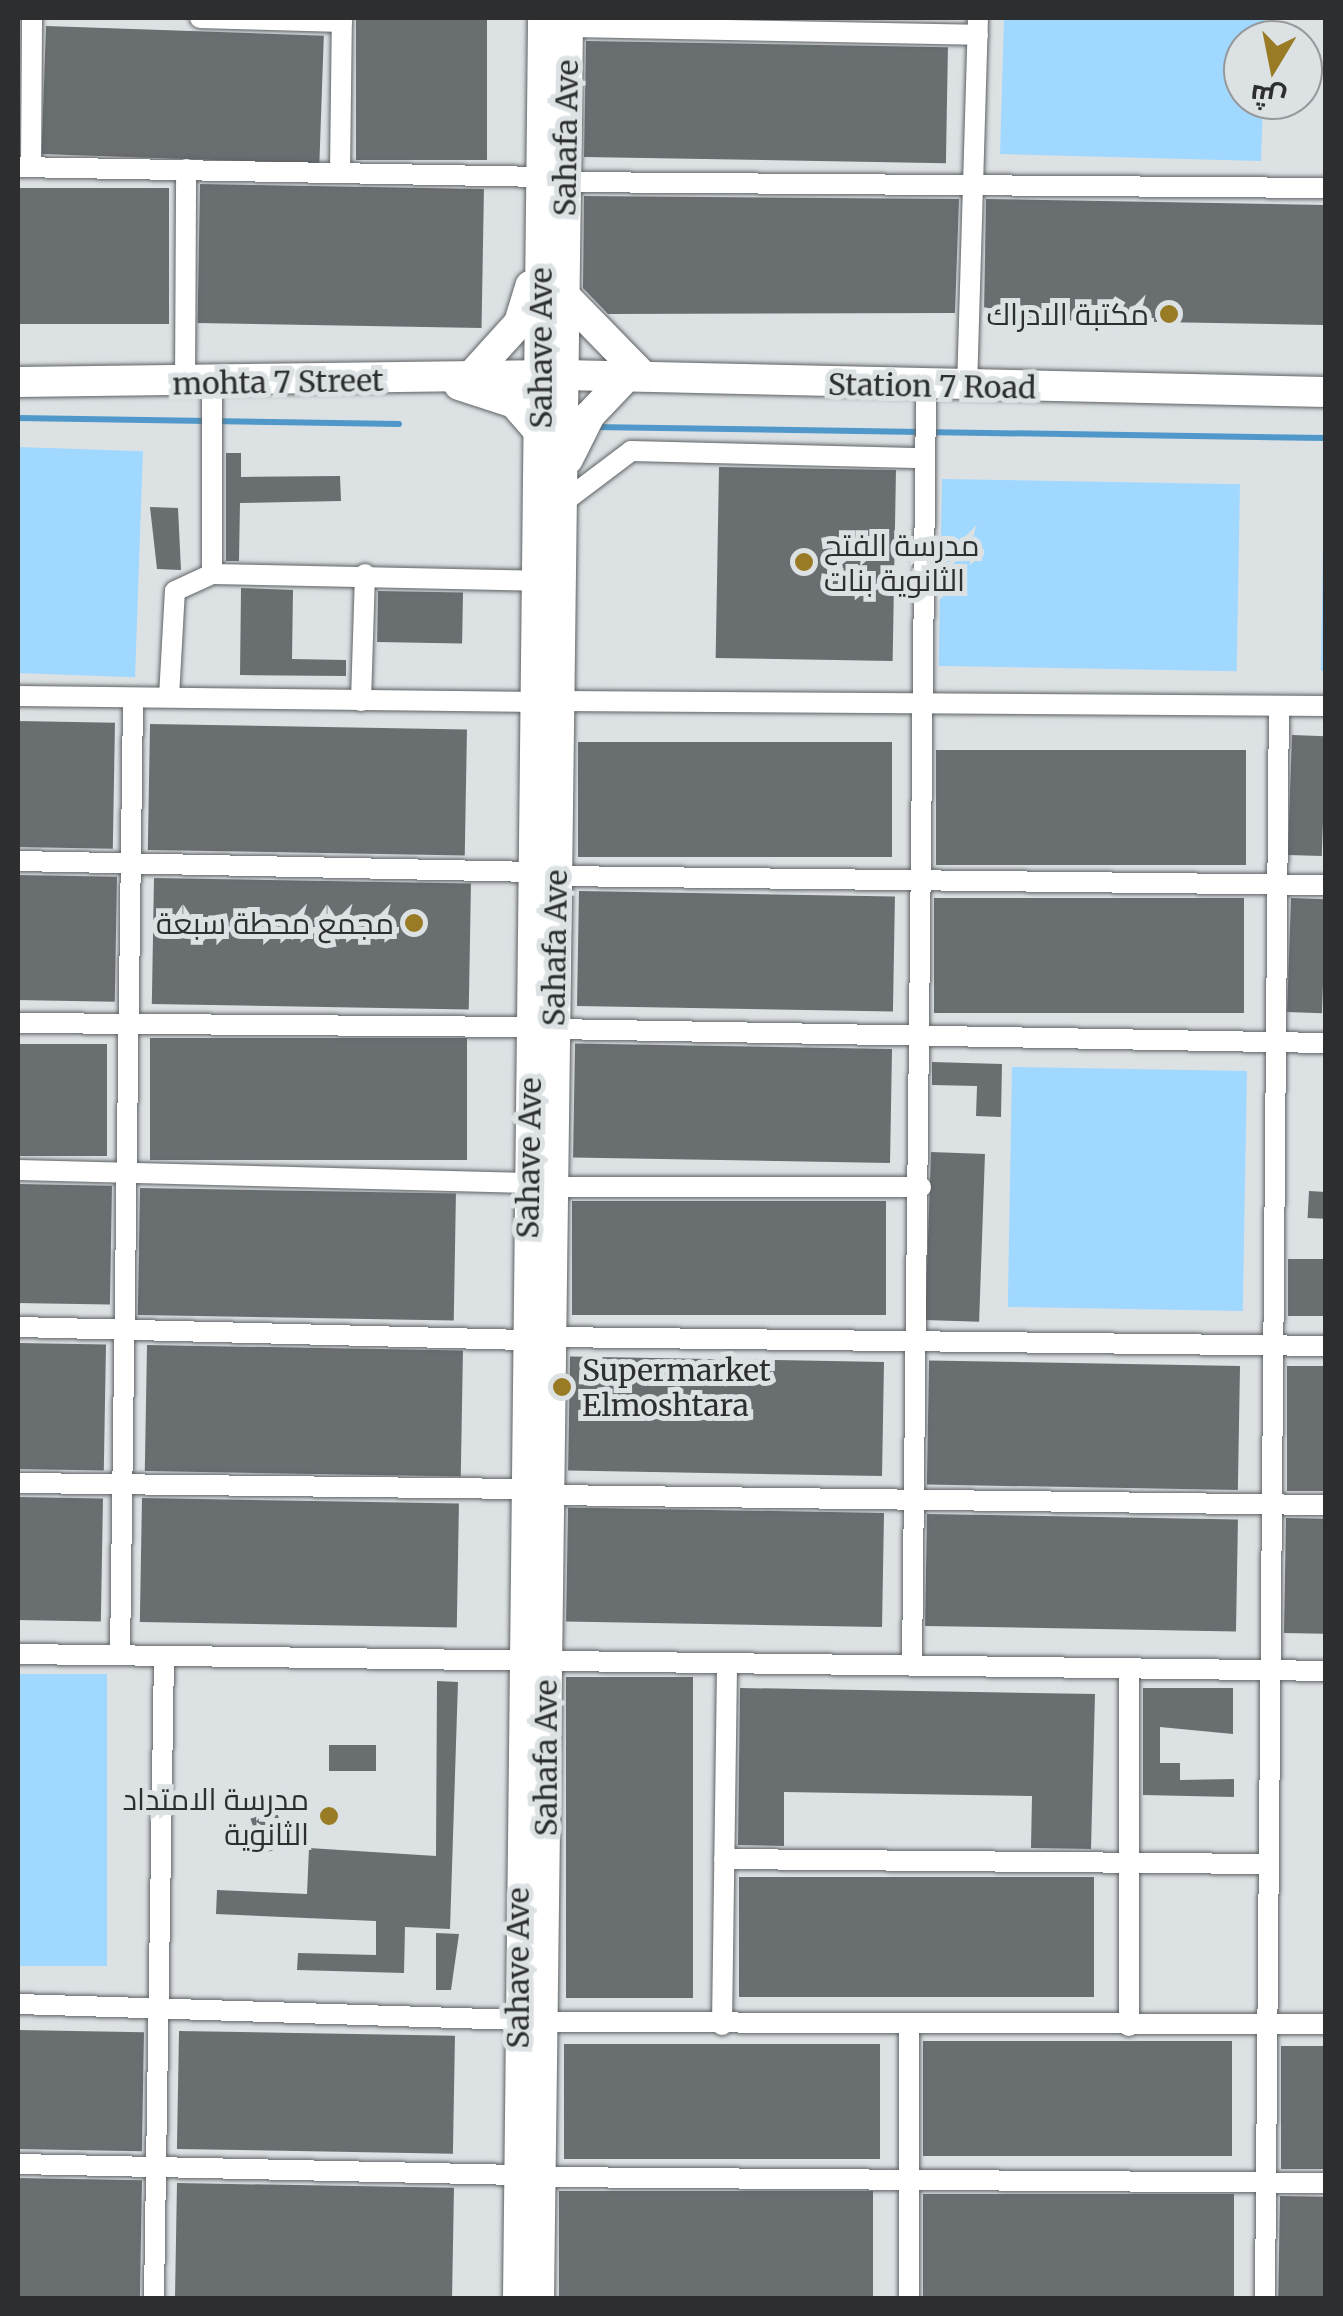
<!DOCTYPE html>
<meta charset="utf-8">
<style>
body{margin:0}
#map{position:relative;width:1343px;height:2316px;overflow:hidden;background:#dce1e4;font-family:Merriweather,Cairo,serif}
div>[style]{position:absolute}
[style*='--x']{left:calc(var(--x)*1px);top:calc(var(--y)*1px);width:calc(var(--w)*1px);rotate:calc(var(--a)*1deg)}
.green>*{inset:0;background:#a1d8ff;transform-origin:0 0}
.stream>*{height:6px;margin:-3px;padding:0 3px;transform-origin:3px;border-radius:3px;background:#4f98c9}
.building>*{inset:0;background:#696e71;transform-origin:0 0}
.roads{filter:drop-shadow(0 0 2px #5e6265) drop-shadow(0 0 2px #5e6265)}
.street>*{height:20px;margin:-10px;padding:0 10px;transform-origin:10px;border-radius:10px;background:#fff}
.secondary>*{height:30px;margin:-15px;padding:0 15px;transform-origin:15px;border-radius:15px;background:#fff}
.dots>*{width:28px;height:28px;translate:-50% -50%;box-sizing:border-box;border:5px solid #dce1e4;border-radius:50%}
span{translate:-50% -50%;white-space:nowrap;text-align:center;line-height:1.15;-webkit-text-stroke:10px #dce1e4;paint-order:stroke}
.street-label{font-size:30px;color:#2c2e2f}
.poi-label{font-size:30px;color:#2c2e2f}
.right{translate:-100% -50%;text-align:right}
.left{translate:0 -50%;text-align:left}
.frame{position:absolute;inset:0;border:20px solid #2c2e2f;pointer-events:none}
.north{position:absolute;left:1223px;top:20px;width:100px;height:100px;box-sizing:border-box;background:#dce1e4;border:2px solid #96999c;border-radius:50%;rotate:190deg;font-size:28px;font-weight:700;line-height:40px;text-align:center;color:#2c2e2f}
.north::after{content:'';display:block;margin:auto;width:35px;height:45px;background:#987b24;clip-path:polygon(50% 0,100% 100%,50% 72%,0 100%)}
</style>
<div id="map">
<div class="green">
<div style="clip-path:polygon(1004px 18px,1265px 18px,1264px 40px,1243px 40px,1243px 100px,1263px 100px,1261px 161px,1000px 154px)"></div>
<div style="left:18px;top:447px;width:125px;height:226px;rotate:2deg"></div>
<div style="left:942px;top:479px;width:298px;height:187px;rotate:1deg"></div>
<div style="clip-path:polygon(1324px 480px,1326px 480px,1325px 671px,1321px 671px)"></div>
<div style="left:1012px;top:1067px;width:235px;height:240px;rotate:1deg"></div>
<div style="left:18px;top:1674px;width:89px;height:292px"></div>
</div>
<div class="stream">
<div style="--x:18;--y:418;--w:381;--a:0.9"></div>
<div style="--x:592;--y:427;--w:734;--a:0.86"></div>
</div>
<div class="building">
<div style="left:356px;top:18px;width:131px;height:142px"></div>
<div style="left:46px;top:26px;width:278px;height:128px;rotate:2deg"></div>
<div style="left:586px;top:41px;width:362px;height:116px;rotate:1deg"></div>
<div style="left:200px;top:184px;width:284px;height:139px;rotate:1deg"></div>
<div style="left:18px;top:188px;width:151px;height:136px"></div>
<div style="clip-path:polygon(584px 196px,959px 199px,955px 313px,608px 314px,583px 288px)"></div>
<div style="left:986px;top:199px;width:340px;height:120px;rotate:1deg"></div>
<div style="clip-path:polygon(226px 453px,241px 453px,241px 477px,340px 476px,341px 501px,240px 503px,239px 561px,226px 561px)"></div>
<div style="left:719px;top:467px;width:177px;height:191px;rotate:1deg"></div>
<div style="clip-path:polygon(150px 507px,178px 508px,181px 570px,157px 569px)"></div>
<div style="clip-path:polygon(241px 588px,293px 590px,292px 659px,346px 660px,346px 676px,240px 675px)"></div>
<div style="left:378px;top:591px;width:85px;height:51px;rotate:1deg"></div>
<div style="left:18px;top:721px;width:97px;height:126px;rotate:1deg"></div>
<div style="left:150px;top:724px;width:317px;height:126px;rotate:1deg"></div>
<div style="left:1292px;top:735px;width:34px;height:120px;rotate:2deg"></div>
<div style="left:892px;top:742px;width:115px;height:314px;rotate:90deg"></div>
<div style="left:1246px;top:750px;width:115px;height:310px;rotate:90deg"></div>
<div style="left:18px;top:875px;width:99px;height:125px;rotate:1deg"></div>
<div style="left:154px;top:878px;width:317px;height:126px;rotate:1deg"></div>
<div style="left:579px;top:891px;width:316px;height:115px;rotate:1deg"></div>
<div style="left:934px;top:898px;width:310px;height:115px"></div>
<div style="left:1291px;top:898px;width:35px;height:114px;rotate:2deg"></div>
<div style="left:150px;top:1038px;width:317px;height:122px"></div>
<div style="left:18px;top:1044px;width:89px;height:112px"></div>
<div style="left:892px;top:1049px;width:114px;height:317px;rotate:91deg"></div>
<div style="clip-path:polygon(932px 1062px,1002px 1064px,1001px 1117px,976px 1116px,977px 1086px,932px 1085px)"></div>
<div style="left:931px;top:1152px;width:54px;height:168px;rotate:2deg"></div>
<div style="left:18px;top:1184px;width:94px;height:119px;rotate:1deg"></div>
<div style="left:140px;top:1188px;width:316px;height:127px;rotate:1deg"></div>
<div style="left:1309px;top:1191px;width:17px;height:27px;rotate:3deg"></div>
<div style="left:572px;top:1201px;width:314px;height:114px"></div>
<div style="left:1288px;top:1259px;width:38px;height:57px"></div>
<div style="left:18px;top:1343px;width:88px;height:126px;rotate:1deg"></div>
<div style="left:147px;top:1345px;width:316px;height:126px;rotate:1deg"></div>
<div style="left:884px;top:1362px;width:114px;height:314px;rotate:91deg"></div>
<div style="left:1240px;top:1366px;width:124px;height:311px;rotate:91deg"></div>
<div style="left:1287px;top:1366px;width:39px;height:125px"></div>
<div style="left:18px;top:1497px;width:85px;height:123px;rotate:1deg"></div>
<div style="left:142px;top:1498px;width:317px;height:124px;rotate:1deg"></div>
<div style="left:884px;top:1513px;width:114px;height:316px;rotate:91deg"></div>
<div style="left:927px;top:1514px;width:311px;height:112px;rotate:1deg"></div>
<div style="left:1286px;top:1518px;width:40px;height:115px;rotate:1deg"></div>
<div style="left:693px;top:1677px;width:321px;height:127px;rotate:90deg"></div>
<div style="clip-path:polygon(437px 1681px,458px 1682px,450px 1929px,405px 1927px,404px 1973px,297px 1970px,298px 1953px,376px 1955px,376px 1921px,216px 1914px,217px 1890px,307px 1894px,309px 1848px,436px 1856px)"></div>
<div style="clip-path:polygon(740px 1688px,1095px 1694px,1091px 1849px,1031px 1848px,1032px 1796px,784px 1792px,784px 1846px,738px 1845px)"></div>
<div style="clip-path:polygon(1143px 1688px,1233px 1688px,1233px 1734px,1160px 1727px,1160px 1763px,1180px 1763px,1180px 1780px,1234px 1779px,1234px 1797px,1143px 1795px)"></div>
<div style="left:329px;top:1745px;width:47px;height:26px"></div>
<div style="left:276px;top:1810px;width:37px;height:27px;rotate:71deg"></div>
<div style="left:739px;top:1877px;width:355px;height:120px"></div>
<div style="clip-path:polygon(436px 1933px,459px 1934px,451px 1990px,436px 1990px)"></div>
<div style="left:18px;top:2030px;width:126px;height:119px;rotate:1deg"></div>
<div style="left:179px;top:2031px;width:276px;height:118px;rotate:1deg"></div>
<div style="left:1232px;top:2041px;width:115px;height:309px;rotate:90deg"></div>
<div style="left:880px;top:2044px;width:115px;height:316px;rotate:90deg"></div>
<div style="left:1281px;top:2046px;width:45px;height:123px"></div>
<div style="left:18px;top:2178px;width:124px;height:119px;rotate:1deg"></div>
<div style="left:177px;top:2183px;width:277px;height:115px;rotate:1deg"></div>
<div style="left:559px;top:2191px;width:314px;height:107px"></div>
<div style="left:923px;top:2194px;width:311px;height:104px"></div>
<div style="left:1280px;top:2196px;width:46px;height:102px;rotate:1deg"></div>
</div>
<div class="roads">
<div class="street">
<div style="--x:200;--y:18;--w:142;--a:1.6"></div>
<div style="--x:568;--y:27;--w:410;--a:1.1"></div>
<div style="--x:18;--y:167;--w:524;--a:1.09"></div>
<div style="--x:31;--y:167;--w:149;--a:-89.6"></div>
<div style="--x:340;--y:172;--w:154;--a:-89.3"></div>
<div style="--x:565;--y:182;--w:761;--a:0.45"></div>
<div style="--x:185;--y:384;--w:215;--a:-89.7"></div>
<div style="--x:967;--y:388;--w:370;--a:-88.3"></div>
<div style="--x:557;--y:507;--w:93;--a:-37.1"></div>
<div style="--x:631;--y:451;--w:294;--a:1.4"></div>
<div style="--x:212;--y:574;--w:327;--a:1.2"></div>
<div style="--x:18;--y:696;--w:518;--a:0.66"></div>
<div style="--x:169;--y:697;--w:106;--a:-86.8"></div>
<div style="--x:175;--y:591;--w:41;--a:-24.7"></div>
<div style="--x:212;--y:574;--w:190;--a:-90"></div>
<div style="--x:361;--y:701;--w:127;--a:-88.2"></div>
<div style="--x:560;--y:701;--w:766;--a:0.37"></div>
<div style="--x:18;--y:861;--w:515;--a:1.22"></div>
<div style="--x:555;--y:876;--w:771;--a:0.67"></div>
<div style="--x:18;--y:1023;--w:515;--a:0.45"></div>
<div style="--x:554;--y:1029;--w:772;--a:1.04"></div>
<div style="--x:18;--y:1170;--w:510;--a:1.46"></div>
<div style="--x:551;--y:1187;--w:370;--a:0"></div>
<div style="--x:18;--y:1327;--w:508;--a:1.47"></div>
<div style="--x:549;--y:1337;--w:777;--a:0.66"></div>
<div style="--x:18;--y:1483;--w:505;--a:0.68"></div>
<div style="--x:548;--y:1495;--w:778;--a:0.74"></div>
<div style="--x:18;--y:1654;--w:1308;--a:0.74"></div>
<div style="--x:120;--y:1655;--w:957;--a:-89.22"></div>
<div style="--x:912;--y:1666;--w:1279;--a:-89.37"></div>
<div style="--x:1129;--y:1670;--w:356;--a:90"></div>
<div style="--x:724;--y:1859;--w:545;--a:0.53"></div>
<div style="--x:18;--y:2004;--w:500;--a:1.83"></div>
<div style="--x:544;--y:2022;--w:782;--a:0.15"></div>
<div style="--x:722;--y:2025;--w:360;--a:-89.2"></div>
<div style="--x:18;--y:2164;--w:500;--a:1.26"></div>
<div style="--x:543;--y:2177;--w:783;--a:0.44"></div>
<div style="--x:154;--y:2298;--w:642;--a:-89.11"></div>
<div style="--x:909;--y:2298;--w:270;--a:-90"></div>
<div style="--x:1265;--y:2298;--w:1592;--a:-89.5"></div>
</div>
<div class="secondary">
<div style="--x:563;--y:294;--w:115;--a:45.7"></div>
<div style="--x:471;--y:376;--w:72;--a:-47.8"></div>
<div style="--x:519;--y:323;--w:39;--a:-73"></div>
<div style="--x:18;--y:382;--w:545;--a:-0.74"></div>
<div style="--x:563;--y:375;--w:763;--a:1.28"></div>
<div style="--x:459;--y:385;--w:58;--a:18.1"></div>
<div style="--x:514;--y:403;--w:41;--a:48.9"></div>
<div style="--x:568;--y:459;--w:49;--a:-63.4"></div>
<div style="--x:590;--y:415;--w:54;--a:-46.5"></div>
<div style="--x:518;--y:2298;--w:2280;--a:-89.37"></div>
<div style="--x:539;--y:2298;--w:2280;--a:-89.27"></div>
</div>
</div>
<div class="dots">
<div style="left:1169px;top:314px;background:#987b24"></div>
<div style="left:804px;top:562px;background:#987b24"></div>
<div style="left:414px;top:923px;background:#987b24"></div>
<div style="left:562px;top:1387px;background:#987b24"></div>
<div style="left:329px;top:1816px;background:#987b24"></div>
</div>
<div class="street-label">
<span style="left:566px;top:138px;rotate:-89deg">Sahafa Ave</span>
<span style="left:541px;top:348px;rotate:-90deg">Sahave Ave</span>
<span style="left:278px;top:382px;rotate:-1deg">mohta 7 Street</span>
<span style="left:932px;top:386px;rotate:1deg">Station 7 Road</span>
<span style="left:555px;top:948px;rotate:-89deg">Sahafa Ave</span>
<span style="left:529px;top:1158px;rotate:-89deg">Sahave Ave</span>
<span style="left:546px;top:1758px;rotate:-90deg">Sahafa Ave</span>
<span style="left:518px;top:1968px;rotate:-90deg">Sahave Ave</span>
</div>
<div class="poi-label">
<span class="right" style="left:1149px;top:314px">مكتبة الادراك</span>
<span class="left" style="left:824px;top:562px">مدرسة الفتح<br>الثانوية بنات</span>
<span class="right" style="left:394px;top:923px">مجمع محطة سبعة</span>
<span class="left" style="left:582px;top:1387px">Supermarket<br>Elmoshtara</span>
<span class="right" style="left:309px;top:1816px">مدرسة الامتداد<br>الثانوية</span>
</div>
<div class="frame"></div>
<div class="north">ش</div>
</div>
